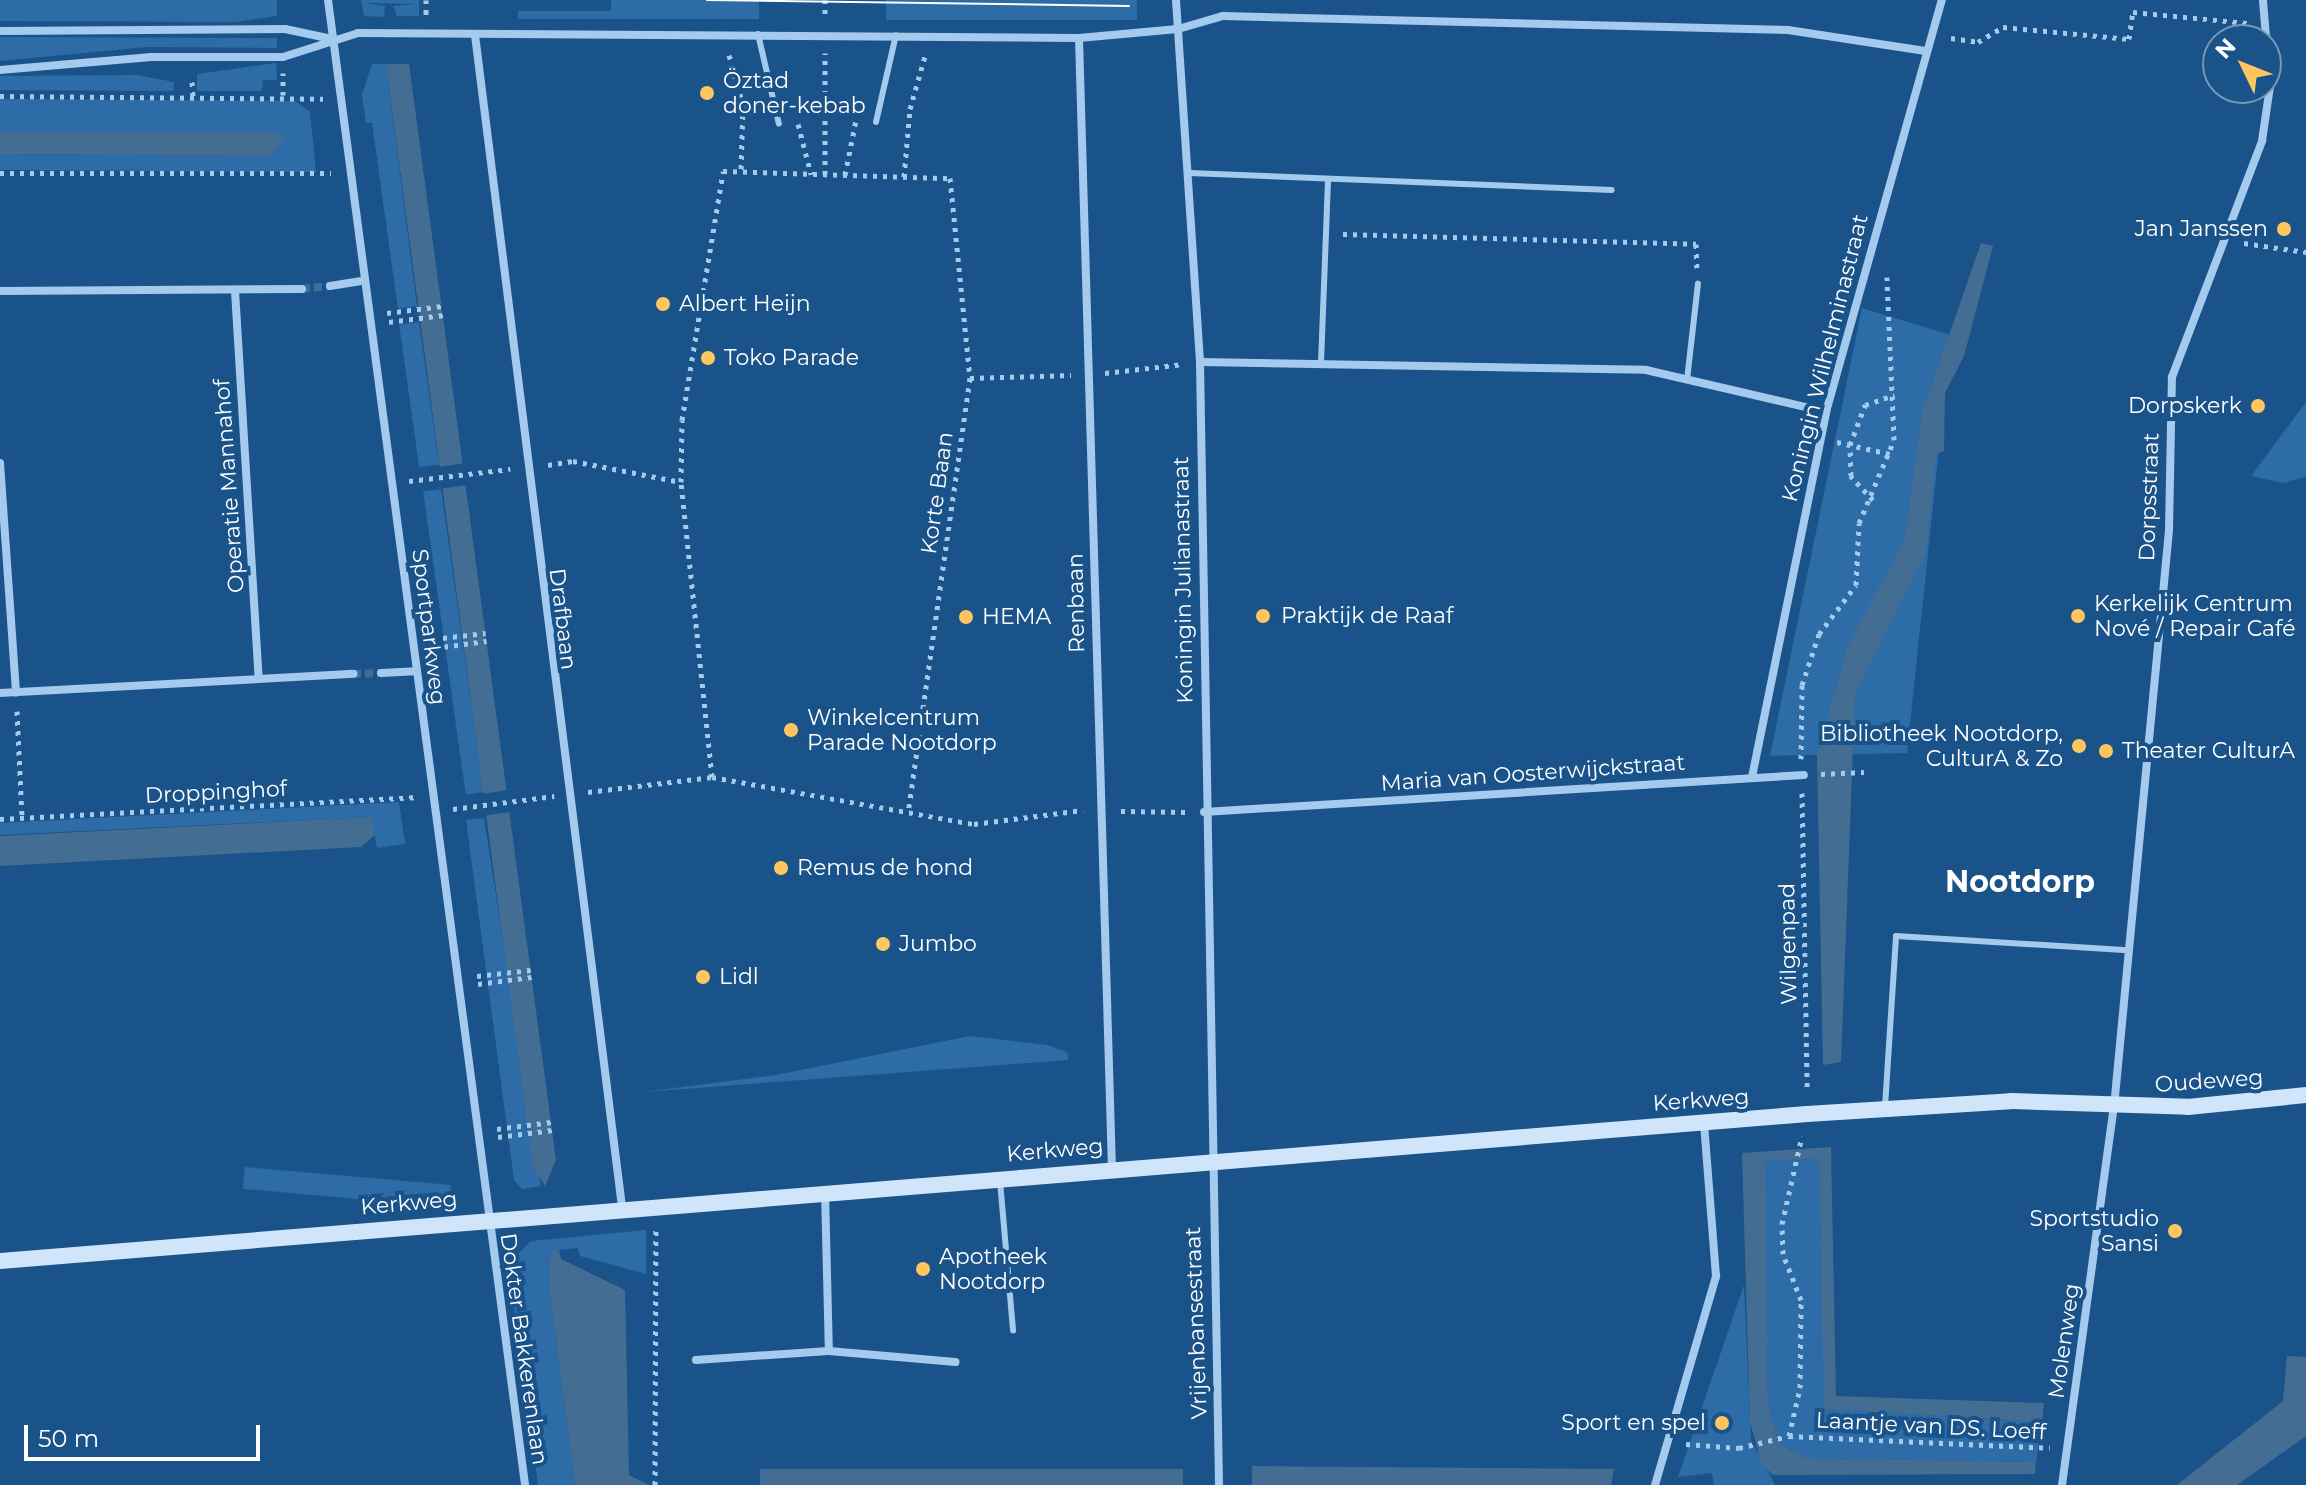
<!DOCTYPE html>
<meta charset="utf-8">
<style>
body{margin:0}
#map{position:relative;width:2306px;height:1485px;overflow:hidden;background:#1a5389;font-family:Montserrat,sans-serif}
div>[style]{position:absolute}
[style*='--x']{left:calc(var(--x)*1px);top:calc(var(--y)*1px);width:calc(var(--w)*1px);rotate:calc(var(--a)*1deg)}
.green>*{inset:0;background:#2d6ca7;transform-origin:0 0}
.water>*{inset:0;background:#446d94;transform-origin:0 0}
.pier>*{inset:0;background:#1a5389;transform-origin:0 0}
.street-tunnel>*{height:8px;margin-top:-4px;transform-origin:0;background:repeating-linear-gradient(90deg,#3c6d9b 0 8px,transparent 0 12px)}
.path>*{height:5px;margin-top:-2.5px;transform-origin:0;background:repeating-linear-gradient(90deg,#a4caed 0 4px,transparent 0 10px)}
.lane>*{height:6px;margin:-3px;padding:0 3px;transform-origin:3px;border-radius:3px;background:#a4caed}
.street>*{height:8px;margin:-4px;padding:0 4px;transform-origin:4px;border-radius:4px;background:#a4caed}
.secondary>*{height:16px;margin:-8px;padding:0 8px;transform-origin:8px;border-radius:8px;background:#d0e5f9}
.tram>*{height:2px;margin:-1px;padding:0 1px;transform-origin:1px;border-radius:1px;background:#fff}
.dots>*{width:22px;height:22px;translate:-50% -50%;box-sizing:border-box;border:4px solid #1a5389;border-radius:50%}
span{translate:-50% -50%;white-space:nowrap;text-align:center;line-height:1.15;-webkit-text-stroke:8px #1a5389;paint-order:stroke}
.poi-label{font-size:22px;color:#fff}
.left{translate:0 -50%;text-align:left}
.right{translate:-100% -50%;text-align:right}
.street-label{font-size:22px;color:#fff}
.district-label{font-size:30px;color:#fff;font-weight:700}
.north{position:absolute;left:2202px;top:24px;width:80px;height:80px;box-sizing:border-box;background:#1a5389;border:2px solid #7698b8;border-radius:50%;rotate:313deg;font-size:22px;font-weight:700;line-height:32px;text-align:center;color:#fff}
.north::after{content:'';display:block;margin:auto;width:28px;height:36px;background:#ffc660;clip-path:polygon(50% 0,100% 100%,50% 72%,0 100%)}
.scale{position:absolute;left:24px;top:1425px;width:236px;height:36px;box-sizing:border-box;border:4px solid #fff;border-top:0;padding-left:10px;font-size:24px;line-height:28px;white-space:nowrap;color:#fff;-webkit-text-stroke:6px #1a5389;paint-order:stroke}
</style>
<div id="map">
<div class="green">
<div style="clip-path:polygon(0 0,277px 0,277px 16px,235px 22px,0 21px)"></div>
<div style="clip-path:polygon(361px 0,419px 0,419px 16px,397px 16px,393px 6px,416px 4px,364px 3px,385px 6px,384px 17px,364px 16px)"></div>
<div style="clip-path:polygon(611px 0,759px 0,759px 19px,518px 19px,518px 11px,611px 11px)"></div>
<div style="left:886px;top:0;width:251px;height:20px"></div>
<div style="clip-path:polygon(0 37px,277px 38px,277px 48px,147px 47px,0 61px)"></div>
<div style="clip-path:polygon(276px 63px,277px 80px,263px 80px,262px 91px,197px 91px,197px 74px)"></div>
<div style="clip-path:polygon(372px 64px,386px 64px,417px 306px,398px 309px,372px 123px,366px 123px,362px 95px)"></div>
<div style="clip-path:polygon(137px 75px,174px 82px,174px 91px,0 90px,0 76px)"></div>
<div style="clip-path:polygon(0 99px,295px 101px,310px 112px,316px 172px,0 170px,0 154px,268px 156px,279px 132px,0 132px)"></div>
<div style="clip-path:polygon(1862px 308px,1951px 335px,1907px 753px,1770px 756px)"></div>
<div style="left:419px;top:322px;width:144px;height:20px;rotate:82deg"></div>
<div style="clip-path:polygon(2306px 402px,2306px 477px,2283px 483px,2251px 476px)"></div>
<div style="left:441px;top:489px;width:306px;height:18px;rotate:82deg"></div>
<div style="clip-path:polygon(399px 802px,405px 844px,377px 848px,371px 817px,0 835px,0 823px)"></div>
<div style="clip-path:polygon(484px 818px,541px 1186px,522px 1189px,514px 1180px,466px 820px)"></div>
<div style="clip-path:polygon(970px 1036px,1047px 1045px,1067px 1052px,1069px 1060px,643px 1092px,776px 1075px)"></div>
<div style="clip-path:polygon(1819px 1157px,1825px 1409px,2042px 1422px,2036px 1462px,1806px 1458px,1779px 1444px,1768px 1405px,1764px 1161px)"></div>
<div style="left:451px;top:1185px;width:22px;height:207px;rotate:95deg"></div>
<div style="clip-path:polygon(646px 1230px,646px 1274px,580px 1256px,578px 1248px,551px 1251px,548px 1280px,575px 1485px,538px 1485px,508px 1263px,531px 1241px)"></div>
<div style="clip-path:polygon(1744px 1285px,1751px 1440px,1775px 1485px,1714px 1485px,1712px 1473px,1678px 1477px)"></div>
</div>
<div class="water">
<div style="clip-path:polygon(386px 64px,409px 64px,556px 1160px,545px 1186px,533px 1166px)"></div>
<div style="clip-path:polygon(0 132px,279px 132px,284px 140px,268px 156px,0 154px)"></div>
<div style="clip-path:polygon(1981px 243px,1993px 246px,1964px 356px,1945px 393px,1944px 451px,1936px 454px,1926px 552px,1855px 695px,1841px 1062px,1823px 1065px,1817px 756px,1848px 646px,1905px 539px,1922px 413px)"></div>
<div style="clip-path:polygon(372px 817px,375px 835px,361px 847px,0 866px,0 836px)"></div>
<div style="clip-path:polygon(1831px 1147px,1836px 1396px,2044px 1403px,2042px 1422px,1824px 1409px,1819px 1158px,1765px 1161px,1768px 1405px,1779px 1444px,1806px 1458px,2036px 1462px,2035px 1474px,1773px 1475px,1762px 1465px,1750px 1422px,1742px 1153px)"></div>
<div style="clip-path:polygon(559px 1250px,561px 1259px,625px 1290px,629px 1475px,649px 1485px,575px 1485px,548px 1280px,551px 1251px)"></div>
<div style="clip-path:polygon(2287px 1356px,2306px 1357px,2306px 1436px,2237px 1485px,2177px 1485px,2283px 1401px)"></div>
<div style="clip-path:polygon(1252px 1466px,1614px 1469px,1611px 1485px,1252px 1485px)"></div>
<div style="left:760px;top:1469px;width:423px;height:16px"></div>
</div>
<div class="pier">
<div style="left:466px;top:463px;width:22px;height:32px;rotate:82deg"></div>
<div style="left:509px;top:790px;width:22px;height:32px;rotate:82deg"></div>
</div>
<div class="street-tunnel">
<div style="--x:302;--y:289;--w:28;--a:-6"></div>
<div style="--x:353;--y:674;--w:28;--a:-2"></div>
</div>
<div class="path">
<div style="--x:426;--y:0;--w:16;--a:90"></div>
<div style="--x:825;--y:0;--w:19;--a:90"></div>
<div style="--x:1951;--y:38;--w:27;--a:8"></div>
<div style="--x:1978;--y:42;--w:29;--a:-31"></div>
<div style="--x:2003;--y:27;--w:127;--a:5.4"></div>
<div style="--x:2129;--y:39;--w:27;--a:-82"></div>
<div style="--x:2133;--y:12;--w:116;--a:5.5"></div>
<div style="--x:729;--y:55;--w:52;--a:74.4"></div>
<div style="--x:743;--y:105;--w:66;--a:91.7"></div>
<div style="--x:192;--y:82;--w:14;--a:86"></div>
<div style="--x:283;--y:95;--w:22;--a:-90"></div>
<div style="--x:0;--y:96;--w:323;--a:0.5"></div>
<div style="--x:798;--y:124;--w:52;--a:75.4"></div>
<div style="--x:0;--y:173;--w:331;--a:0"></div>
<div style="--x:825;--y:174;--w:121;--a:-90"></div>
<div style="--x:845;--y:175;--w:56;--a:-78.7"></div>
<div style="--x:904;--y:177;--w:68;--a:-85"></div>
<div style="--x:910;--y:109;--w:55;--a:-74.2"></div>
<div style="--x:1343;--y:234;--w:353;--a:1.6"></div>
<div style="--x:1696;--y:244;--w:24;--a:88"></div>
<div style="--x:2244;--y:243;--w:63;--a:8.3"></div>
<div style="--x:387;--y:313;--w:56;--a:-7.1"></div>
<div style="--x:389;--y:322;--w:55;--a:-7.3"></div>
<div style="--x:1105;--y:373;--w:79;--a:-6.6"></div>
<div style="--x:970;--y:378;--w:101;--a:-1.7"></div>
<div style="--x:1837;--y:442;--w:54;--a:12.8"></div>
<div style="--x:548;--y:465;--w:25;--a:-9"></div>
<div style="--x:573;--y:461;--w:110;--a:11"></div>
<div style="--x:409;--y:481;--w:102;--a:-6.8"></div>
<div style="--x:1873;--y:500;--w:33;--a:-133"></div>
<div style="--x:1851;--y:476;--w:31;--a:-92"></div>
<div style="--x:1850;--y:445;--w:43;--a:-69.4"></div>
<div style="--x:1865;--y:405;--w:31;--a:-19"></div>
<div style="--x:433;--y:639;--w:53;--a:-6.5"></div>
<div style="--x:434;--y:648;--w:53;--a:-7.5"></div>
<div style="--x:17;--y:711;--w:107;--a:87.3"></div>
<div style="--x:1801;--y:759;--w:74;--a:-89.2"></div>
<div style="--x:1802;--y:685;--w:54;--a:-71.6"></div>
<div style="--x:1819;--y:634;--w:61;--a:-52.9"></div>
<div style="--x:1856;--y:585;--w:62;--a:-87.2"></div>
<div style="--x:1859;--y:523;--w:90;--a:-67.1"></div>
<div style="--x:1894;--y:440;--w:163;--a:-92.5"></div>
<div style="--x:1821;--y:774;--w:43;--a:-2.7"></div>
<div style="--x:712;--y:777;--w:297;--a:-96"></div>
<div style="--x:681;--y:482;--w:62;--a:-89.1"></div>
<div style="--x:682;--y:420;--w:252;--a:-80.6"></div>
<div style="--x:723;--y:171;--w:227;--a:1.8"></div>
<div style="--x:950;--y:178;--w:201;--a:84.3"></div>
<div style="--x:970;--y:378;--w:437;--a:98.1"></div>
<div style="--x:588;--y:792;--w:125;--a:-6.9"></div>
<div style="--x:712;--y:777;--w:266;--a:10.2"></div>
<div style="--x:974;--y:824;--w:110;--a:-7.3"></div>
<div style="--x:1802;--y:793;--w:298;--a:89"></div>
<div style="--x:453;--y:809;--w:102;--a:-7.3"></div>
<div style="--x:1121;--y:811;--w:66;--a:0.9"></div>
<div style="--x:0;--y:819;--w:415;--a:-3"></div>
<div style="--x:477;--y:976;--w:54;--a:-6.3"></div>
<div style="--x:478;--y:984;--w:54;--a:-7.4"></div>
<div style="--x:497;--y:1129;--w:55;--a:-7.3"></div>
<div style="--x:498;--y:1137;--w:55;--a:-7.3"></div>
<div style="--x:1789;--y:1436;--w:49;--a:-77.1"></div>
<div style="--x:1800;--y:1388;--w:88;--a:-89.3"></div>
<div style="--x:1801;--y:1300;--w:49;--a:-111.4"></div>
<div style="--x:1783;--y:1254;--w:30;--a:-92"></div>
<div style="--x:1782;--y:1224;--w:90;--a:-77.2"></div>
<div style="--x:1686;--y:1444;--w:53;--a:4.3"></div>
<div style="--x:1739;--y:1448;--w:51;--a:-13.5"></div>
<div style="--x:1789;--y:1436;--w:261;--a:2.6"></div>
<div style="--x:655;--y:1485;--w:255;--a:-89.8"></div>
</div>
<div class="lane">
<div style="--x:758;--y:34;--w:92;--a:76.9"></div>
<div style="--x:876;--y:122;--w:89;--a:-77.1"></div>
<div style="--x:1189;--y:173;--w:423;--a:2.3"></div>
<div style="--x:1321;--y:363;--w:183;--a:-87.8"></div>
<div style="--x:1687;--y:380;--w:97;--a:-83.5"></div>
<div style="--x:1885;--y:1107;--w:171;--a:-86.3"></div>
<div style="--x:1896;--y:936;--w:232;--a:3.5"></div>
<div style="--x:1000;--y:1181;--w:150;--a:85"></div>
</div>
<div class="street">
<div style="--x:328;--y:0;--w:1498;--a:82.44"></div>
<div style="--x:1176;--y:0;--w:363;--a:86.2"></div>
<div style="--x:1200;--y:362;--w:1123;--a:89.03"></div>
<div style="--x:0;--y:31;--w:285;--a:-0.4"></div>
<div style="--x:285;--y:29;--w:48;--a:12"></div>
<div style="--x:475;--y:35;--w:1181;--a:82.85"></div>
<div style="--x:1079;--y:38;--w:1129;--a:88.33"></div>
<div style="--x:0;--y:70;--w:152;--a:-4.9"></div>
<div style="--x:151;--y:57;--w:132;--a:0"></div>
<div style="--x:283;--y:57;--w:79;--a:-17.7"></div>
<div style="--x:358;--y:33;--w:721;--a:0.4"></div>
<div style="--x:1079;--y:38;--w:99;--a:-5.2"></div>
<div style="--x:1178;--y:29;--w:47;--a:-16.1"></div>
<div style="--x:1223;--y:16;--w:565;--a:1.42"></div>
<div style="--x:1788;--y:30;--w:139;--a:8.7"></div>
<div style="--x:330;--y:286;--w:30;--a:-9"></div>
<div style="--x:0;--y:291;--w:302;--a:-0.4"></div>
<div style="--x:235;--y:291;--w:388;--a:86.5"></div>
<div style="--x:1200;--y:362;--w:446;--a:1"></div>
<div style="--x:1646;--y:370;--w:185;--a:13.1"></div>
<div style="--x:0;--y:463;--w:230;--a:86"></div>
<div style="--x:381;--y:673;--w:34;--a:-3"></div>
<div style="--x:0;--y:693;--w:354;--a:-3.1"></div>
<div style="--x:1752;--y:777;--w:372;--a:-78.5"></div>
<div style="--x:1826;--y:412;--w:428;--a:-74.3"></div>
<div style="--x:1204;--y:812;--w:601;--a:-3.53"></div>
<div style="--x:825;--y:1192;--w:159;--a:88.6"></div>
<div style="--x:696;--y:1360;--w:133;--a:-3.9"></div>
<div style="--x:829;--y:1351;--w:127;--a:5"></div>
<div style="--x:1655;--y:1485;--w:218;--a:-73.7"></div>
<div style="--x:1716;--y:1276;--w:154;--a:-94.5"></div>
<div style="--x:2062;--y:1485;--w:382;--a:-82.2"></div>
<div style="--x:2114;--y:1107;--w:580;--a:-84.55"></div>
<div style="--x:2169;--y:530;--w:153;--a:-88.9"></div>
<div style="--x:2172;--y:377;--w:253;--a:-69.1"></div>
<div style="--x:2262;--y:141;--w:56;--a:-81.7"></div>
<div style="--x:2270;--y:86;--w:86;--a:-94.7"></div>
</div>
<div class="secondary">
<div style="--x:0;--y:1261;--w:1813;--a:-4.65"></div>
<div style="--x:1807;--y:1114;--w:204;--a:-3.6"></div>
<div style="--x:2011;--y:1101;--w:177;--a:1.9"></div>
<div style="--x:2188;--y:1107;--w:119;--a:-5.8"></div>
</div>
<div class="tram">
<div style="--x:707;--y:0;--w:422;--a:0.8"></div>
</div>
<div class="dots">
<div style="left:707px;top:93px;background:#ffc660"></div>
<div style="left:2284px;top:229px;background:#ffc660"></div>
<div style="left:663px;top:304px;background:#ffc660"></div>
<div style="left:708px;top:358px;background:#ffc660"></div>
<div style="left:2258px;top:406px;background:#ffc660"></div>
<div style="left:1263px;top:616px;background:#ffc660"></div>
<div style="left:2078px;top:616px;background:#ffc660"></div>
<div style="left:966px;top:617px;background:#ffc660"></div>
<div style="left:791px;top:730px;background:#ffc660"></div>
<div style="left:2079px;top:746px;background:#ffc660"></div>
<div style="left:2106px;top:751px;background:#ffc660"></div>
<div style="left:781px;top:868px;background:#ffc660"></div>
<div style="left:883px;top:944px;background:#ffc660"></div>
<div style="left:703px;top:977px;background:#ffc660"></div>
<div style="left:2175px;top:1231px;background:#ffc660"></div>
<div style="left:923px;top:1269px;background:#ffc660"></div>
<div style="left:1722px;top:1423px;background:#ffc660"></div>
</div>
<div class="poi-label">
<span class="left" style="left:723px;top:93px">Öztad<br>doner-kebab</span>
<span class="right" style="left:2268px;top:229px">Jan Janssen</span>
<span class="left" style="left:679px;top:304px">Albert Heijn</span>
<span class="left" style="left:724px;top:358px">Toko Parade</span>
<span class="right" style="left:2242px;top:406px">Dorpskerk</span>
<span class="left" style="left:2094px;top:616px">Kerkelijk Centrum<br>Nové / Repair Café</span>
<span class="left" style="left:1281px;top:616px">Praktijk de Raaf</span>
<span class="left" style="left:982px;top:617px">HEMA</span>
<span class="left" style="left:807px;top:730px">Winkelcentrum<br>Parade Nootdorp</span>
<span class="right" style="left:2063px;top:746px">Bibliotheek Nootdorp,<br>CulturA &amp; Zo</span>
<span class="left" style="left:2122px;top:751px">Theater CulturA</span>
<span class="left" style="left:797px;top:868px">Remus de hond</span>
<span class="left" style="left:899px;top:944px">Jumbo</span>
<span class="left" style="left:719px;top:977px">Lidl</span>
<span class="right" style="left:2159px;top:1231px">Sportstudio<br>Sansi</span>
<span class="left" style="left:939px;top:1269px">Apotheek<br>Nootdorp</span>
<span class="right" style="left:1706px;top:1423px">Sport en spel</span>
</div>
<div class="street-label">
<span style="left:1825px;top:358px;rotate:-76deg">Koningin Wilhelminastraat</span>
<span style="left:229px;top:486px;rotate:-94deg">Operatie Mannahof</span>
<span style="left:937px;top:493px;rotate:-82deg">Korte Baan</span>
<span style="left:2149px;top:497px;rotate:-88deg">Dorpsstraat</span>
<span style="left:1183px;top:580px;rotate:-91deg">Koningin Julianastraat</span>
<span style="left:1076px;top:603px;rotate:-91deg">Renbaan</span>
<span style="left:563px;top:619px;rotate:83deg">Drafbaan</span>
<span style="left:429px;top:627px;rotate:83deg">Sportparkweg</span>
<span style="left:1533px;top:773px;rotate:-4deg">Maria van Oosterwijckstraat</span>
<span style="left:216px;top:792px;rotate:-3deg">Droppinghof</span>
<span style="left:1788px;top:944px;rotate:-91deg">Wilgenpad</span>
<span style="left:2209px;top:1081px;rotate:-4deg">Oudeweg</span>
<span style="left:1701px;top:1100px;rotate:-4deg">Kerkweg</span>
<span style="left:1055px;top:1150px;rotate:-5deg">Kerkweg</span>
<span style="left:409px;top:1203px;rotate:-5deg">Kerkweg</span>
<span style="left:1196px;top:1323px;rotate:-92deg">Vrijenbansestraat</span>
<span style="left:2064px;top:1341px;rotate:-82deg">Molenweg</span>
<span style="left:524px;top:1349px;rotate:82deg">Dokter Bakkerenlaan</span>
<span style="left:1931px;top:1426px;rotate:3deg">Laantje van DS. Loeff</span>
</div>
<div class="district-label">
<span style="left:2020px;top:882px">Nootdorp</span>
</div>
<div class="north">N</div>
<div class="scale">50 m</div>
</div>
